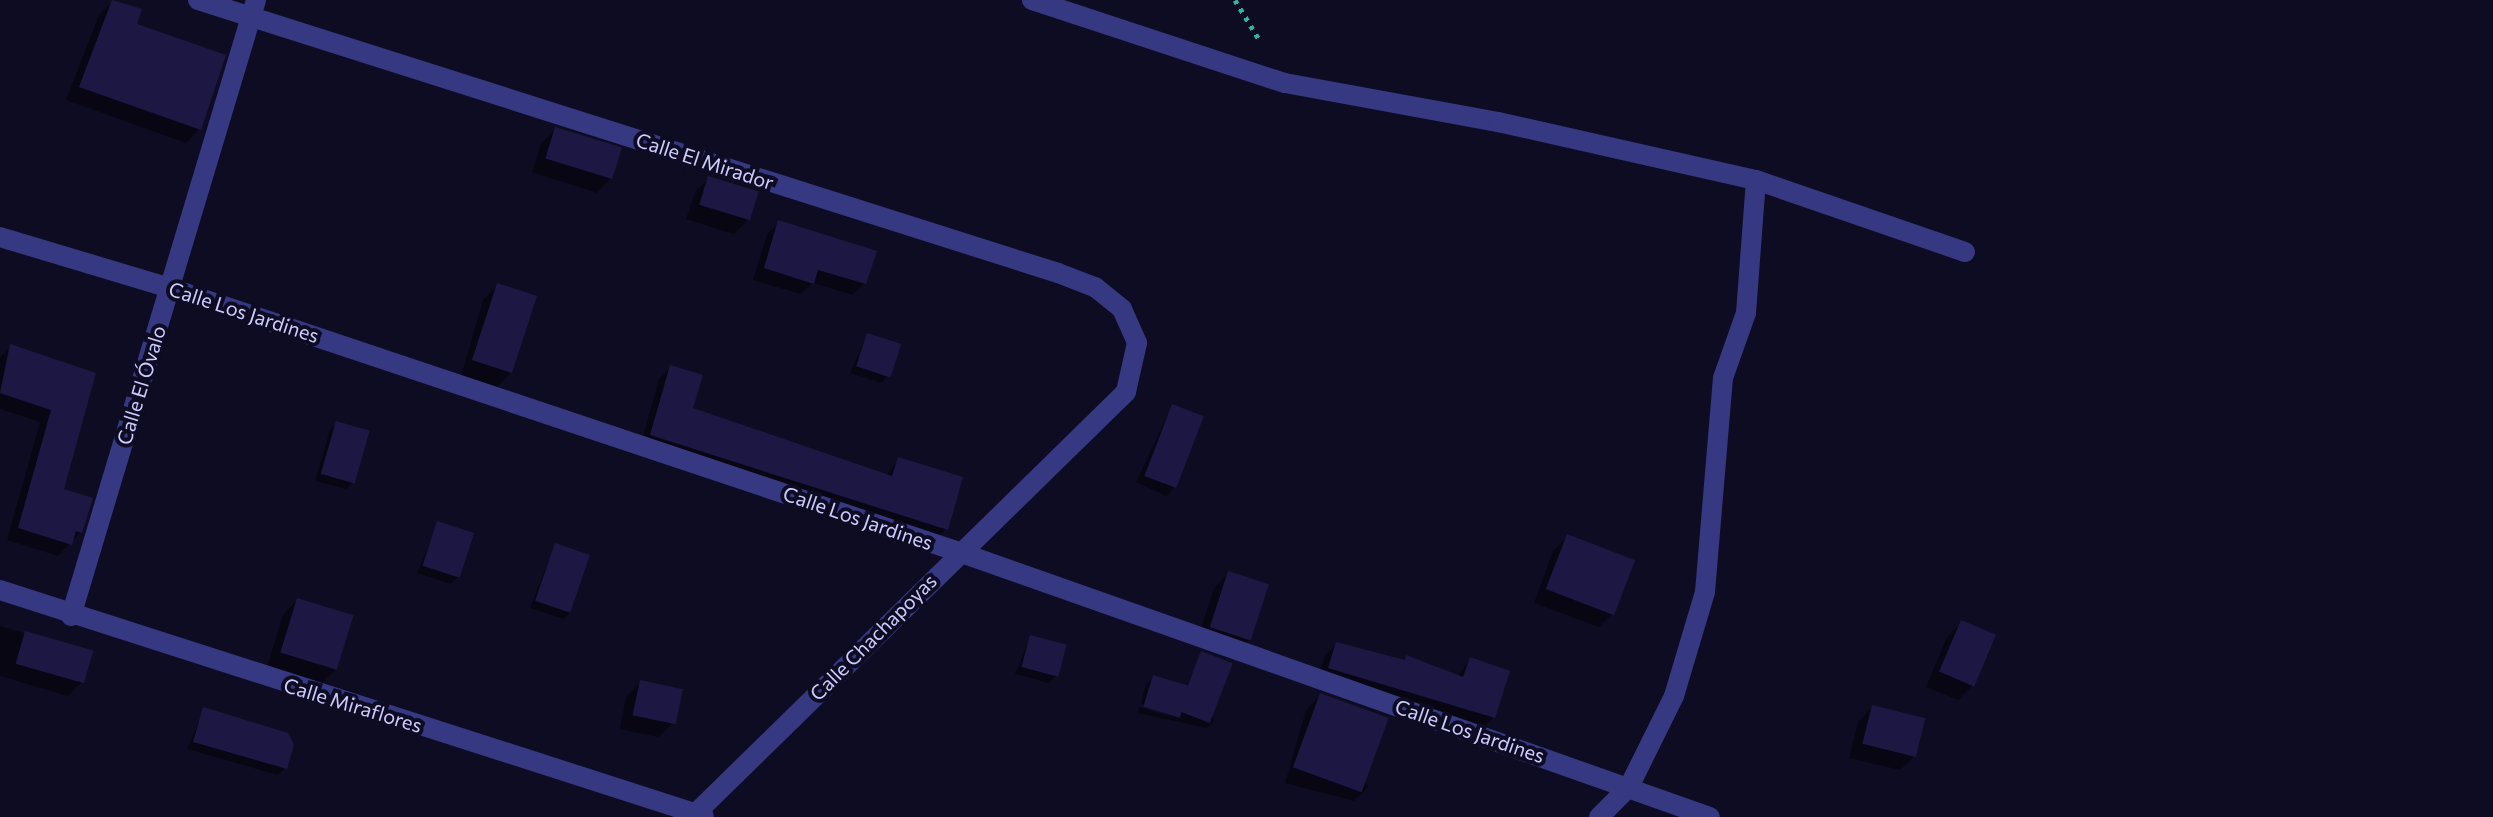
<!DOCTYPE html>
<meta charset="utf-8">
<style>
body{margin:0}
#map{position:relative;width:2493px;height:817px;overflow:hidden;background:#0e0c22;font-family:Commissioner,sans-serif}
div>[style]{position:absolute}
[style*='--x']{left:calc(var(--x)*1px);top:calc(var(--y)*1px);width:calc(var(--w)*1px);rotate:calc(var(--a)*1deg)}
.shadow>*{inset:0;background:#0007}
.building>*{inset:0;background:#1d1843;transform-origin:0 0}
.path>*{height:5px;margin-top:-2.5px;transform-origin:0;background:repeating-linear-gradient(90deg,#29b7a3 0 4px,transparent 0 10px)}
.street>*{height:20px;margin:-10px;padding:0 10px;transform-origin:10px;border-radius:10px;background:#363882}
span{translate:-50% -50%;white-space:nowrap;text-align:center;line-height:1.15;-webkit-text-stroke:8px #0e0c22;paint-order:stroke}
.street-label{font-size:20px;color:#cfcdff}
</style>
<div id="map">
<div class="shadow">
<div style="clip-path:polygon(112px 2px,135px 25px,224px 56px,199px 129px,186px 143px,66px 100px,99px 15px)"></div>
<div style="clip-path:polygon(555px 129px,611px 178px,597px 193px,532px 172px,541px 144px)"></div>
<div style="clip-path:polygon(709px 178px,748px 220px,734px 234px,686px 219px,695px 192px)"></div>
<div style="clip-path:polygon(779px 223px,864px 283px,853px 295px,813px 283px,801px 294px,753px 280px,767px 234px)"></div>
<div style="clip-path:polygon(497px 286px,511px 372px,497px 387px,461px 376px,483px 300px)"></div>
<div style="clip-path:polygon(867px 335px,888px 376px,881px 383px,850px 373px)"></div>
<div style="clip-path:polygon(11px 346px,93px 374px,61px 490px,81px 532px,58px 556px,7px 540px,40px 422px,0 409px,0 357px)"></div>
<div style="clip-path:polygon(671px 367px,691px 409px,886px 476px,899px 459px,946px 529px,935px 540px,640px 447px,659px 379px)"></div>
<div style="clip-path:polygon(1172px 406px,1173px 489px,1166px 496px,1136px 482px)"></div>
<div style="clip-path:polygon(337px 423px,353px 482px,346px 489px,315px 481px,330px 430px)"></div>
<div style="clip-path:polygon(438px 523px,458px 577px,451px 584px,417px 573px)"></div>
<div style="clip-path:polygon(1567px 537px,1613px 613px,1599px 627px,1534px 603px,1553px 551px)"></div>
<div style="clip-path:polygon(555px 545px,571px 612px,564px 619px,530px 608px)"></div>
<div style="clip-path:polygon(1229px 573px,1249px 640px,1234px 654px,1197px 641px,1214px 588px)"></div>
<div style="clip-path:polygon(297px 600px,336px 669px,322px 683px,267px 667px,283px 615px)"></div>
<div style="clip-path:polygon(1962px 622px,1972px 686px,1958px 700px,1926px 687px,1947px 637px)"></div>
<div style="clip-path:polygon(0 626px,90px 652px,81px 683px,68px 696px,0 676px)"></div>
<div style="clip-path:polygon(1030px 638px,1056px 676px,1049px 683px,1015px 674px)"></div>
<div style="clip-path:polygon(1336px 644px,1403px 661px,1407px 658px,1457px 677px,1470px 659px,1494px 717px,1482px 728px,1318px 679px,1325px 655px)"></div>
<div style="clip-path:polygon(1202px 654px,1214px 721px,1207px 728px,1138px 713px,1139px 707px,1176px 718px,1141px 703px,1146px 684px,1153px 677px,1186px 687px)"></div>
<div style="clip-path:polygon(640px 683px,673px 723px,658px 737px,620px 729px,626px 697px)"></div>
<div style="clip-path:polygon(1320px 695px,1368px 787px,1354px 801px,1285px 783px,1306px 710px)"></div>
<div style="clip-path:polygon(1872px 707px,1915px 756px,1900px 770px,1849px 758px,1858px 722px)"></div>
<div style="clip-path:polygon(204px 710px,285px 768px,278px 775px,187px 749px)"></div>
</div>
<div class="building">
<div style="clip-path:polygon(112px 0,142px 9px,137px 24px,226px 55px,201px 130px,79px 87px)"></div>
<div style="left:555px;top:127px;width:70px;height:33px;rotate:17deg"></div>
<div style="left:708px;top:176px;width:53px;height:30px;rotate:17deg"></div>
<div style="clip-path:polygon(778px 220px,877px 251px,866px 284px,818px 270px,814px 284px,764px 268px)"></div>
<div style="left:497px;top:283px;width:42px;height:81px;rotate:18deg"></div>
<div style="left:867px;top:333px;width:36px;height:35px;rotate:18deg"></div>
<div style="clip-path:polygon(10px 344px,96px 373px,64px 489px,93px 498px,82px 533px,76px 531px,72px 545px,18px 528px,51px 410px,0 393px)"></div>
<div style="clip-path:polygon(670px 365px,703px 375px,693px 408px,892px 476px,898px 457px,963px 477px,948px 530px,650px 435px)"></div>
<div style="left:1172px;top:404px;width:34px;height:77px;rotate:21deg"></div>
<div style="left:336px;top:421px;width:35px;height:55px;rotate:16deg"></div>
<div style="left:437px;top:521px;width:39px;height:47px;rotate:18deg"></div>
<div style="left:1567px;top:534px;width:73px;height:59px;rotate:21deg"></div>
<div style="left:555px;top:543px;width:37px;height:61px;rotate:19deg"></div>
<div style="left:1228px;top:571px;width:43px;height:59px;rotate:18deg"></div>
<div style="left:297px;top:598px;width:59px;height:57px;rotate:17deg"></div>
<div style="left:1961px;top:620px;width:38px;height:56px;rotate:23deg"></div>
<div style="left:25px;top:631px;width:71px;height:34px;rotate:16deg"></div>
<div style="left:1030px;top:635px;width:38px;height:33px;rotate:15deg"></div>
<div style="clip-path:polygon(1336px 642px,1405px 660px,1406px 655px,1463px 677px,1470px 657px,1510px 671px,1495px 718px,1328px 668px)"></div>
<div style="left:1201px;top:651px;width:34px;height:64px;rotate:21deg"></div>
<div style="left:1153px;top:675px;width:38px;height:33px;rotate:17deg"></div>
<div style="left:640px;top:680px;width:44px;height:36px;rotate:12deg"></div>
<div style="left:1320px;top:693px;width:73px;height:79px;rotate:20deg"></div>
<div style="left:1872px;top:705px;width:55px;height:40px;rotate:14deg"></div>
<div style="clip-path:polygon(203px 707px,288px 733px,294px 745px,287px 769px,193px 742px)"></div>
</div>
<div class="path">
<div style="--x:1235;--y:0;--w:48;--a:58.6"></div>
</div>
<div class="street">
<div style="--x:198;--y:0;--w:902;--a:17.61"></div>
<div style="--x:1058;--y:273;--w:40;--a:21"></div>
<div style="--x:1095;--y:287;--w:35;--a:39"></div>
<div style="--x:1122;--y:309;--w:37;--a:66"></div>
<div style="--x:1137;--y:343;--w:50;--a:102.7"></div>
<div style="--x:1126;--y:392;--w:607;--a:135.6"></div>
<div style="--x:1032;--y:0;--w:266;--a:18.2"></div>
<div style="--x:1285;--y:83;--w:217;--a:10.4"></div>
<div style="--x:1498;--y:122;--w:264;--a:12.7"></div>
<div style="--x:1756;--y:180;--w:221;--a:19"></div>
<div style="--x:0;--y:237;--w:177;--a:16.7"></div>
<div style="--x:170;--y:288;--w:832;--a:18.5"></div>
<div style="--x:959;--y:552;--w:796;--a:19.44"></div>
<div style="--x:0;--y:590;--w:739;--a:17.8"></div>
<div style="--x:71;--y:616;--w:643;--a:-73.28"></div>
<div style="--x:1599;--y:817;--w:42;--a:-45"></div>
<div style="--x:1629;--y:787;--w:102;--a:-63.7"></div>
<div style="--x:1674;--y:696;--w:109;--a:-73.4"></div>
<div style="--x:1705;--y:592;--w:215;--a:-85.2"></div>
<div style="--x:1723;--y:378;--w:69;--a:-70.5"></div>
<div style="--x:1746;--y:313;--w:133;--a:-85.7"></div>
</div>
<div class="street-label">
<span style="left:705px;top:161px;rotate:18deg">Calle El Mirador</span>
<span style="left:244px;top:312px;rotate:18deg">Calle Los Jardines</span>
<span style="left:141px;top:385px;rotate:-73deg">Calle El Óvalo</span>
<span style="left:858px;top:518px;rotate:19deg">Calle Los Jardines</span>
<span style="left:873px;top:637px;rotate:-45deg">Calle Chachapoyas</span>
<span style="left:353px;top:705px;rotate:17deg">Calle Miraflores</span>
<span style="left:1470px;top:731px;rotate:19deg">Calle Los Jardines</span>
</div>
</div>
